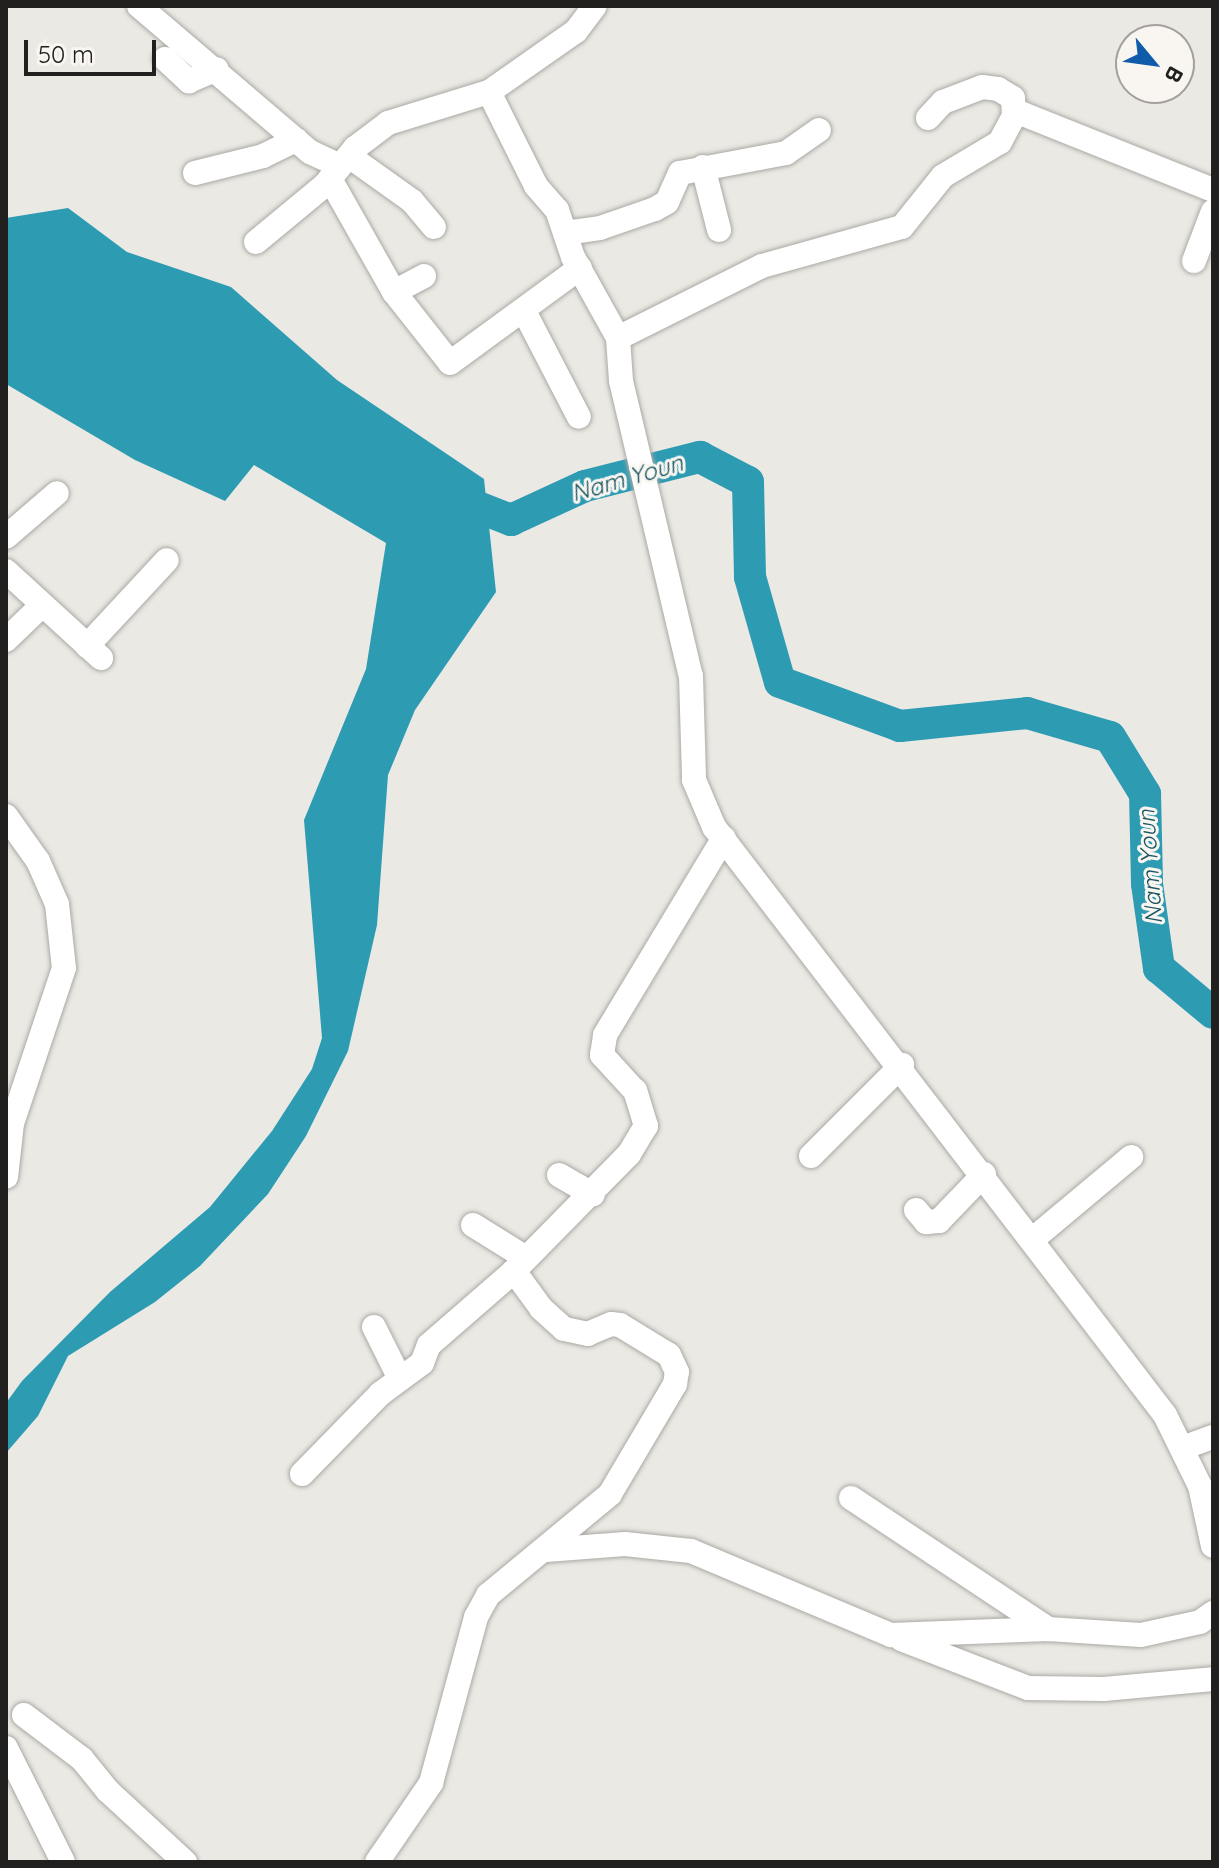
<!DOCTYPE html>
<style>
body{margin:0}
#map{position:relative;width:1219px;height:1868px;overflow:hidden;background:#ebe9e4;font-family:Quicksand,sans-serif}
div>[style]{position:absolute}
[style*='--x']{left:calc(var(--x)*1px);top:calc(var(--y)*1px);width:calc(var(--w)*1px);rotate:calc(var(--a)*1deg)}
.water>*{inset:0;background:#2d9bb2}
.river>*{height:32px;margin:-16px;padding:0 16px;transform-origin:16px;border-radius:16px;background:#2d9bb2}
.roads{filter:drop-shadow(0 0 2px #aba9a4) drop-shadow(0 0 2px #aba9a4)}
.minor>*{height:24px;margin:-12px;padding:0 12px;transform-origin:12px;border-radius:12px;background:#fff}
span{translate:-50% -50%;white-space:nowrap;text-align:center;line-height:1.15;-webkit-text-stroke:6px #f9f6f1;paint-order:stroke}
.water-label{font-size:24px;color:#1a5561;font-style:italic}
.frame{position:absolute;inset:0;border:8px solid #21201e;pointer-events:none}
.north{position:absolute;left:1115px;top:24px;width:80px;height:80px;box-sizing:border-box;background:#f9f6f1;border:2px solid #a3a09d;border-radius:50%;rotate:119deg;font-size:22px;font-weight:700;line-height:32px;text-align:center;color:#21201e}
.north::after{content:'';display:block;margin:auto;width:28px;height:36px;background:#105baa;clip-path:polygon(50% 0,100% 100%,50% 72%,0 100%)}
.scale{position:absolute;left:24px;top:40px;width:132px;height:36px;box-sizing:border-box;border:4px solid #21201e;border-top:0;padding-left:10px;font-size:24px;line-height:28px;white-space:nowrap;color:#21201e;-webkit-text-stroke:6px #f9f6f1;paint-order:stroke}
</style>
<div id="map">
<div class="water">
<div style="clip-path:polygon(68px 208px,127px 252px,231px 287px,337px 380px,484px 479px,496px 592px,415px 710px,388px 775px,377px 925px,348px 1051px,306px 1136px,268px 1194px,200px 1266px,155px 1302px,68px 1356px,38px 1416px,6px 1453px,6px 1403px,22px 1381px,110px 1292px,210px 1207px,272px 1131px,312px 1069px,322px 1038px,304px 820px,366px 669px,386px 543px,254px 465px,225px 501px,135px 460px,6px 384px,6px 218px)"></div>
</div>
<div class="river">
<div style="--x:447;--y:495;--w:69;--a:21.3"></div>
<div style="--x:511;--y:520;--w:81;--a:-24.7"></div>
<div style="--x:585;--y:486;--w:119;--a:-14.2"></div>
<div style="--x:700;--y:457;--w:54;--a:27.5"></div>
<div style="--x:748;--y:482;--w:95;--a:88.8"></div>
<div style="--x:750;--y:577;--w:109;--a:74.1"></div>
<div style="--x:780;--y:682;--w:128;--a:20.1"></div>
<div style="--x:900;--y:726;--w:128;--a:-5.8"></div>
<div style="--x:1027;--y:713;--w:86;--a:16.1"></div>
<div style="--x:1110;--y:737;--w:67;--a:58.4"></div>
<div style="--x:1145;--y:794;--w:90;--a:88.7"></div>
<div style="--x:1147;--y:884;--w:85;--a:81.9"></div>
<div style="--x:1159;--y:968;--w:70;--a:39.8"></div>
</div>
<div class="roads">
<div class="minor">
<div style="--x:139;--y:6;--w:225;--a:40.5"></div>
<div style="--x:310;--y:152;--w:33;--a:25"></div>
<div style="--x:165;--y:59;--w:33;--a:43"></div>
<div style="--x:189;--y:81;--w:30;--a:-23"></div>
<div style="--x:489;--y:92;--w:105;--a:63.4"></div>
<div style="--x:536;--y:186;--w:32;--a:49"></div>
<div style="--x:557;--y:210;--w:50;--a:71.2"></div>
<div style="--x:573;--y:257;--w:93;--a:60.9"></div>
<div style="--x:618;--y:338;--w:43;--a:86"></div>
<div style="--x:621;--y:381;--w:303;--a:76.7"></div>
<div style="--x:691;--y:676;--w:104;--a:88.3"></div>
<div style="--x:694;--y:780;--w:51;--a:66.9"></div>
<div style="--x:714;--y:827;--w:741;--a:52.51"></div>
<div style="--x:1165;--y:1415;--w:79;--a:63.8"></div>
<div style="--x:1200;--y:1486;--w:61;--a:77.8"></div>
<div style="--x:928;--y:118;--w:22;--a:-47"></div>
<div style="--x:943;--y:102;--w:42;--a:-21"></div>
<div style="--x:982;--y:87;--w:16;--a:7"></div>
<div style="--x:998;--y:89;--w:17;--a:31"></div>
<div style="--x:1013;--y:98;--w:18;--a:87"></div>
<div style="--x:349;--y:156;--w:77;--a:35.5"></div>
<div style="--x:412;--y:201;--w:34;--a:50"></div>
<div style="--x:703;--y:167;--w:65;--a:75.7"></div>
<div style="--x:195;--y:173;--w:70;--a:-14"></div>
<div style="--x:263;--y:156;--w:37;--a:-26"></div>
<div style="--x:330;--y:179;--w:130;--a:60.5"></div>
<div style="--x:394;--y:292;--w:34;--a:-28"></div>
<div style="--x:565;--y:233;--w:35;--a:-8"></div>
<div style="--x:600;--y:228;--w:58;--a:-19.1"></div>
<div style="--x:655;--y:209;--w:14;--a:-30"></div>
<div style="--x:667;--y:202;--w:32;--a:-66"></div>
<div style="--x:680;--y:173;--w:108;--a:-10.7"></div>
<div style="--x:786;--y:153;--w:40;--a:-34.9"></div>
<div style="--x:256;--y:242;--w:89;--a:-39.6"></div>
<div style="--x:325;--y:185;--w:48;--a:-51"></div>
<div style="--x:355;--y:148;--w:41;--a:-37.1"></div>
<div style="--x:388;--y:123;--w:106;--a:-17.1"></div>
<div style="--x:489;--y:92;--w:106;--a:-35"></div>
<div style="--x:576;--y:31;--w:31;--a:-53"></div>
<div style="--x:1194;--y:261;--w:53;--a:-69.2"></div>
<div style="--x:394;--y:292;--w:90;--a:51.7"></div>
<div style="--x:450;--y:363;--w:161;--a:-36.2"></div>
<div style="--x:524;--y:311;--w:119;--a:62.6"></div>
<div style="--x:618;--y:338;--w:161;--a:-26.6"></div>
<div style="--x:762;--y:266;--w:145;--a:-15.6"></div>
<div style="--x:902;--y:227;--w:65;--a:-51.2"></div>
<div style="--x:943;--y:176;--w:66;--a:-30.8"></div>
<div style="--x:1000;--y:142;--w:30;--a:-62"></div>
<div style="--x:1014;--y:116;--w:9;--a:-13"></div>
<div style="--x:1023;--y:114;--w:205;--a:21.8"></div>
<div style="--x:6;--y:537;--w:67;--a:-40.8"></div>
<div style="--x:6;--y:571;--w:129;--a:42.5"></div>
<div style="--x:6;--y:640;--w:47;--a:-44.1"></div>
<div style="--x:87;--y:646;--w:117;--a:-47.1"></div>
<div style="--x:6;--y:816;--w:55;--a:54.6"></div>
<div style="--x:38;--y:861;--w:47;--a:66.2"></div>
<div style="--x:57;--y:904;--w:64;--a:83.8"></div>
<div style="--x:64;--y:968;--w:163;--a:108.5"></div>
<div style="--x:12;--y:1123;--w:54;--a:96.3"></div>
<div style="--x:811;--y:1156;--w:129;--a:-45"></div>
<div style="--x:559;--y:1175;--w:39;--a:30"></div>
<div style="--x:916;--y:1210;--w:16;--a:50"></div>
<div style="--x:926;--y:1222;--w:13;--a:-4"></div>
<div style="--x:939;--y:1221;--w:65;--a:-46.2"></div>
<div style="--x:473;--y:1225;--w:62;--a:31.9"></div>
<div style="--x:1033;--y:1239;--w:128;--a:-39.9"></div>
<div style="--x:374;--y:1327;--w:58;--a:63.4"></div>
<div style="--x:1185;--y:1447;--w:30;--a:-20"></div>
<div style="--x:302;--y:1474;--w:112;--a:-45.7"></div>
<div style="--x:380;--y:1394;--w:52;--a:-36.4"></div>
<div style="--x:422;--y:1363;--w:19;--a:-69"></div>
<div style="--x:429;--y:1345;--w:113;--a:-41"></div>
<div style="--x:514;--y:1271;--w:164;--a:-45.5"></div>
<div style="--x:629;--y:1154;--w:33;--a:-59"></div>
<div style="--x:646;--y:1126;--w:37;--a:-107"></div>
<div style="--x:635;--y:1091;--w:49;--a:-132.5"></div>
<div style="--x:602;--y:1055;--w:20;--a:-81"></div>
<div style="--x:605;--y:1035;--w:230;--a:-58.9"></div>
<div style="--x:851;--y:1498;--w:237;--a:33.6"></div>
<div style="--x:546;--y:1550;--w:79;--a:-4.3"></div>
<div style="--x:625;--y:1544;--w:66;--a:6.1"></div>
<div style="--x:691;--y:1551;--w:217;--a:22.8"></div>
<div style="--x:891;--y:1635;--w:157;--a:-2.2"></div>
<div style="--x:1048;--y:1629;--w:93;--a:3.7"></div>
<div style="--x:1141;--y:1635;--w:60;--a:-12.4"></div>
<div style="--x:1200;--y:1622;--w:16;--a:-35"></div>
<div style="--x:901;--y:1639;--w:136;--a:21.1"></div>
<div style="--x:1028;--y:1688;--w:76;--a:0.8"></div>
<div style="--x:1104;--y:1689;--w:109;--a:-5.2"></div>
<div style="--x:24;--y:1715;--w:73;--a:37.2"></div>
<div style="--x:82;--y:1759;--w:41;--a:50.9"></div>
<div style="--x:108;--y:1791;--w:105;--a:42.7"></div>
<div style="--x:6;--y:1748;--w:127;--a:63.4"></div>
<div style="--x:377;--y:1862;--w:96;--a:-55.6"></div>
<div style="--x:431;--y:1783;--w:172;--a:-74.8"></div>
<div style="--x:476;--y:1617;--w:25;--a:-61"></div>
<div style="--x:488;--y:1595;--w:158;--a:-39.6"></div>
<div style="--x:610;--y:1494;--w:128;--a:-59.4"></div>
<div style="--x:675;--y:1384;--w:12;--a:-81"></div>
<div style="--x:677;--y:1372;--w:19;--a:-115"></div>
<div style="--x:669;--y:1355;--w:57;--a:-148.5"></div>
<div style="--x:620;--y:1325;--w:9;--a:-174"></div>
<div style="--x:611;--y:1324;--w:25;--a:157"></div>
<div style="--x:588;--y:1334;--w:25;--a:-168"></div>
<div style="--x:564;--y:1329;--w:31;--a:-138"></div>
<div style="--x:541;--y:1308;--w:46;--a:-126.1"></div>
</div>
</div>
<div class="water-label">
<span style="left:627px;top:478px;rotate:-16deg">Nam Youn</span>
<span style="left:1150px;top:867px;rotate:-94deg">Nam Youn</span>
</div>
<div class="frame"></div>
<div class="north">B</div>
<div class="scale">50 m</div>
</div>
